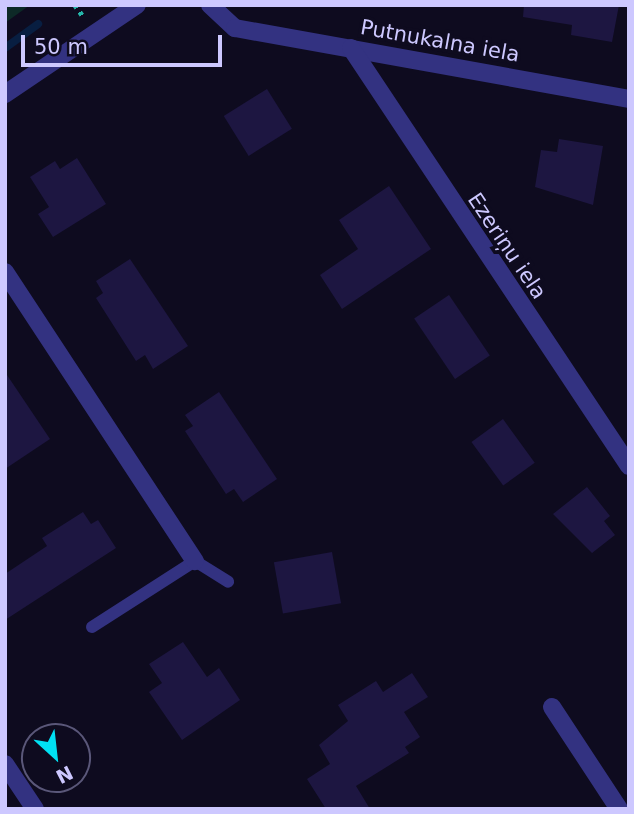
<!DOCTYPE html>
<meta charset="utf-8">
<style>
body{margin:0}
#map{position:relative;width:634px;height:814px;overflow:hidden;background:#0e0b1f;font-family:"DejaVu Sans",sans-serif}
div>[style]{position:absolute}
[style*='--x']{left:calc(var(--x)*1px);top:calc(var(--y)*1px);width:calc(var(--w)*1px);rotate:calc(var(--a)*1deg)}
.green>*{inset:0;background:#0d2927}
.stream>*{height:8px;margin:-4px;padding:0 4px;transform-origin:4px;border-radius:4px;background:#081e41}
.building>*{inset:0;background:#1d1641;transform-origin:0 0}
.path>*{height:4.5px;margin-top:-2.25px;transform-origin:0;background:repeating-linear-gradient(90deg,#25b6aa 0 3.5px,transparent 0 8.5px)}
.lane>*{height:12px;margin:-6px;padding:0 6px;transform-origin:6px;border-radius:6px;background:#333281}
.street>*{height:18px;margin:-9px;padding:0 9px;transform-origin:9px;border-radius:9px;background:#333281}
span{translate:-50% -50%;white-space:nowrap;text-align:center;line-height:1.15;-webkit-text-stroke:7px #0e0b1f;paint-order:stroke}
.street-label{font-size:21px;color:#cdc8ff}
.frame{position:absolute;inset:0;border:7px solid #cdc8ff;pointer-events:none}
.north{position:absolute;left:21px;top:723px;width:70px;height:70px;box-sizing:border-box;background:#0e0b1f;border:2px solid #5a5779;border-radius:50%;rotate:153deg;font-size:19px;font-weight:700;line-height:28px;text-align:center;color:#cdc8ff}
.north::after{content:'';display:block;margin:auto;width:24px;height:32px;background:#00e1f3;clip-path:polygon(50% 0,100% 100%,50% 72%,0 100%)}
.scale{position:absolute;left:21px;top:35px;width:201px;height:32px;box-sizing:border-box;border:4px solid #cdc8ff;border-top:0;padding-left:9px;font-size:21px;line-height:24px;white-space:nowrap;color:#cdc8ff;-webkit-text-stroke:5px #0e0b1f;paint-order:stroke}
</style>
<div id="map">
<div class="green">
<div style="clip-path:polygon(5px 5px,30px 5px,5px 23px)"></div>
</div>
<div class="stream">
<div style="--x:5;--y:48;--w:41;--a:-36"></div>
</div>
<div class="building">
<div style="clip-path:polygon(524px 5px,619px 5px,612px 42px,571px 35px,572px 25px,523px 17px)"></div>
<div style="left:267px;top:89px;width:47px;height:51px;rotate:58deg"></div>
<div style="clip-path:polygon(559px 139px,603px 146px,593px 205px,535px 187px,541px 150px,557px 152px)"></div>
<div style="clip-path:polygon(77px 158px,106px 204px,53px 237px,38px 214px,49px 207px,30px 177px,55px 161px,60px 169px)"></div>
<div style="clip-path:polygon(389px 186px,431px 249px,342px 309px,320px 275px,358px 249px,339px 220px)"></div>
<div style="clip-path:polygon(130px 259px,188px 346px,153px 369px,145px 355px,136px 361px,96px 298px,103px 293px,96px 281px)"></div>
<div style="left:449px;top:295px;width:73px;height:42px;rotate:56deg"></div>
<div style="clip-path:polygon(5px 372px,50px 439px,5px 469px)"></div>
<div style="clip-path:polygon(219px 392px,277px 479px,243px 502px,234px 489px,226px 494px,185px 431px,193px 426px,185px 415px)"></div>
<div style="left:503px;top:419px;width:54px;height:39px;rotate:54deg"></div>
<div style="clip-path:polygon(587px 487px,610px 516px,604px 521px,615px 535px,592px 553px,553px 514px)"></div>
<div style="clip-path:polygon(83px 512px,91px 524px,98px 520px,116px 548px,5px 620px,5px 574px,47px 546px,42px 538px)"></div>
<div style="left:332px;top:552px;width:52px;height:59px;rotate:80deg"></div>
<div style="clip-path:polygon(183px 642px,207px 677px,219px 668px,240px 700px,182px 740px,149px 692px,162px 683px,149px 664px)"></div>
<div style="clip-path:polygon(412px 673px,428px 697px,404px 712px,420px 737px,405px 747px,409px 753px,356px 786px,370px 809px,326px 809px,307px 779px,330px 764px,319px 745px,348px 721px,338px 705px,376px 681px,383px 692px)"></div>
</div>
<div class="path">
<div style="--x:75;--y:5;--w:14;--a:54"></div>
</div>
<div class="lane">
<div style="--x:92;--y:627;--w:122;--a:-32.7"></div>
<div style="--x:195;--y:561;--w:39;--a:32"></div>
</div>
<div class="street">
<div style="--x:210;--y:5;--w:34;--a:43"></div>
<div style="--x:235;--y:28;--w:400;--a:10.2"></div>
<div style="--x:351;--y:48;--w:502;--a:56.37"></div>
<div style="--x:5;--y:94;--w:159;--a:-34"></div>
<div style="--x:5;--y:272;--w:346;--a:56.7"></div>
<div style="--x:552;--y:707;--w:122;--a:56.7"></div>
<div style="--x:5;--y:764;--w:54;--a:56.3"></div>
</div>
<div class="street-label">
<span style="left:440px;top:41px;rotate:10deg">Putnukalna iela</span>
<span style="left:507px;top:246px;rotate:56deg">Ezeriņu iela</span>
</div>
<div class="frame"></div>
<div class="north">N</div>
<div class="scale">50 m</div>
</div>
